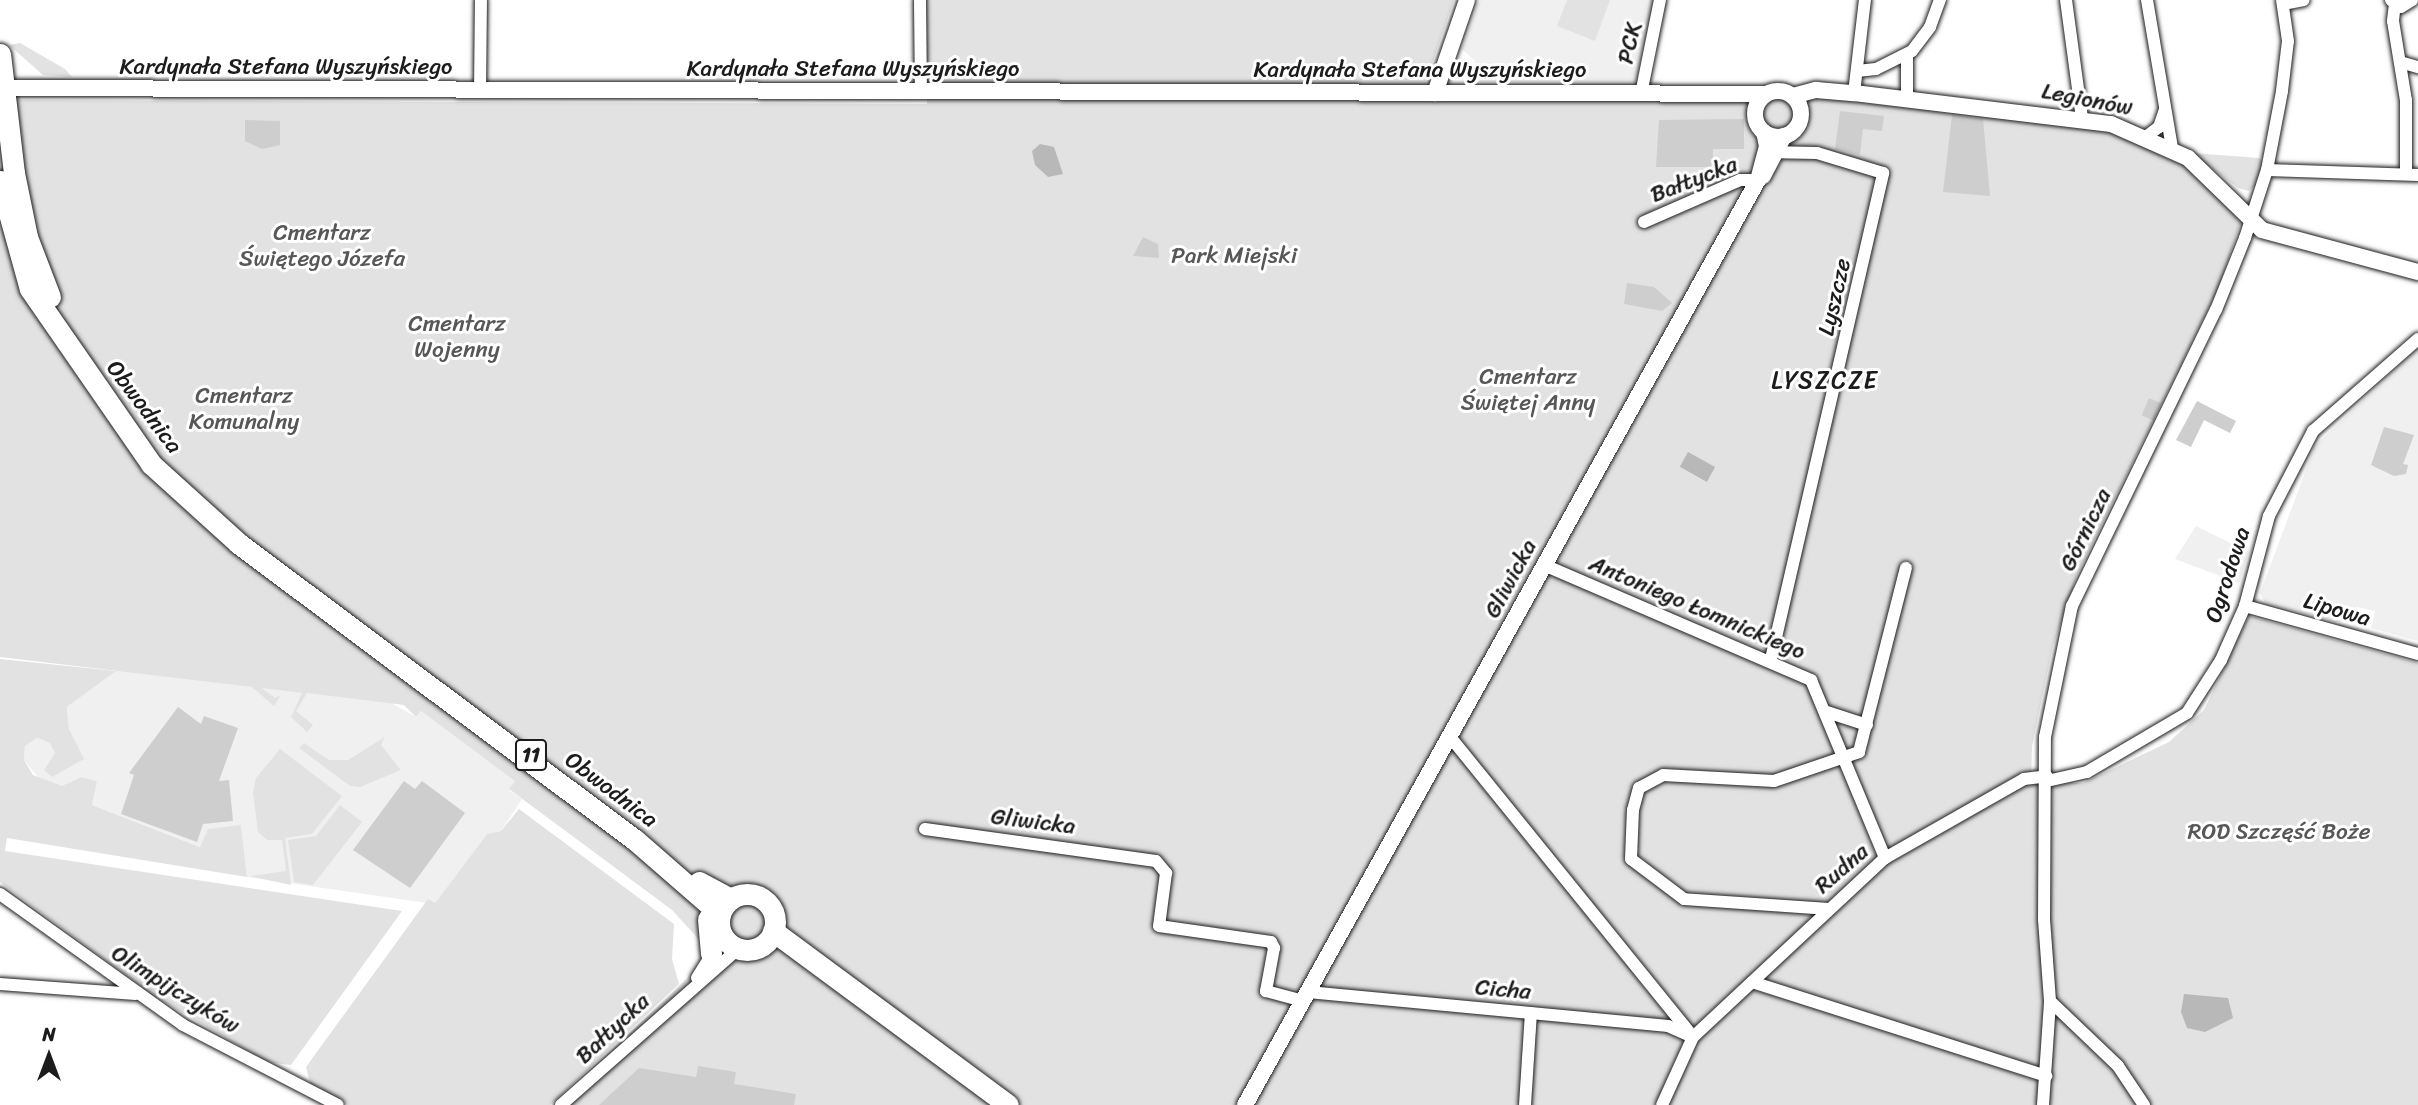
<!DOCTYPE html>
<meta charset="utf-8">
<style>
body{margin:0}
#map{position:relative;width:2418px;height:1105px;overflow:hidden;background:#fff;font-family:Sriracha,sans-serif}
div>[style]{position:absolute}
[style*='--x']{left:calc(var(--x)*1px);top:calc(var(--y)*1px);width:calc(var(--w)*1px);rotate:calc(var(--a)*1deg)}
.built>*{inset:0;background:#f0f0f0}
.green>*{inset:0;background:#e2e2e2}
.water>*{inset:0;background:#b8b8b8;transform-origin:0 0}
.building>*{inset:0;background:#cecece;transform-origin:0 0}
.roads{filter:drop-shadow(0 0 2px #1c1c1c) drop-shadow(0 0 2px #1c1c1c)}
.street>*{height:12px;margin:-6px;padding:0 6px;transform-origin:6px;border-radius:6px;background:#fff}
.secondary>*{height:16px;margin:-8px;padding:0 8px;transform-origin:8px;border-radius:8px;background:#fff}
.secondary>.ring{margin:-8px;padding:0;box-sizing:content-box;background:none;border:16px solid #fff;border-radius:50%}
.highway>*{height:21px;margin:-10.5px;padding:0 10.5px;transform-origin:10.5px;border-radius:10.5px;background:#fff}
.highway>.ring{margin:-10.5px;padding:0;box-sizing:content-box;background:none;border:21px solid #fff;border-radius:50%}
span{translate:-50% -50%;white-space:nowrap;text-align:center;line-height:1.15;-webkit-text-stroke:6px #fff;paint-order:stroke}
.shield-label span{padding:2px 5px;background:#fff;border:2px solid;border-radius:5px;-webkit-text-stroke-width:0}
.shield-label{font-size:21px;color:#1c1c1c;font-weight:700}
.street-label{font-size:23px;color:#1c1c1c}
.park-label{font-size:23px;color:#575757}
.neighbourhood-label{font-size:24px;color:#1c1c1c;letter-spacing:2px}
.north{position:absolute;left:14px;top:1021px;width:70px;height:70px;-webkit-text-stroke:5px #fff;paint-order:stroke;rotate:0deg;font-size:19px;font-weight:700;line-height:28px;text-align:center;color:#1c1c1c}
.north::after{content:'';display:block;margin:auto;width:24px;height:32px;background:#1c1c1c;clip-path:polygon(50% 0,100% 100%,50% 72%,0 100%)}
</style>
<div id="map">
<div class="built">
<div style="clip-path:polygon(1479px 0,1654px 0,1637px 82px,1480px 82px,1475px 61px,1462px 49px)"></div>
<div style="clip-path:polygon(2418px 348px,2418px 641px,2371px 628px,2375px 611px,2356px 607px,2355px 620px,2336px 622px,2265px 603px,2260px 593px,2315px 446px)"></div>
<div style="clip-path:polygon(2196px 526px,2249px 552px,2239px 583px,2175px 559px)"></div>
<div style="clip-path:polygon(127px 629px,379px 696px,416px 717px,421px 711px,516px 781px,509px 790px,522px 799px,501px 831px,487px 834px,434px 904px,247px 877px,241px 825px,201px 847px,92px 805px,97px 781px,81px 777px,63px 786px,42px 782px,24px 760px,25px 746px,37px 738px,51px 743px,55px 753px,44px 770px,83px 759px,69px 729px,67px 707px,116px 671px)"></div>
</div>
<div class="green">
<div style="clip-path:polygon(926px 0,1454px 0,1424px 87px,1855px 88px,2128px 121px,2186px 152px,2247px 203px,2219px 287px,2077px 575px,2053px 646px,2032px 746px,2031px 782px,2083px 783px,2169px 742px,2204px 710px,2249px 616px,2418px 663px,2418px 1105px,555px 1105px,731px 936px,726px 922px,731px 909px,605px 825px,699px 907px,705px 946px,672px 910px,509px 789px,515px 781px,421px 711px,416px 717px,404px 705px,307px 693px,296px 711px,313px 725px,307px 732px,291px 717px,302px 693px,262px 688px,275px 698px,281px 695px,274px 706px,252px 687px,0 657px,0 100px,927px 104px)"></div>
<div style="clip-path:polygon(1567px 0,1610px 0,1595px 41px,1557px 26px)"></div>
<div style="clip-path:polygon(20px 43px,65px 69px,72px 77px,43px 75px,9px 45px)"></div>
<div style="clip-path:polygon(2192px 153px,2259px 158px,2263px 163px,2257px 184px,2249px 191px,2238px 188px)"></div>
<div style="clip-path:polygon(0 659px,116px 671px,67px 707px,69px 729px,84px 759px,52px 777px,44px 770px,55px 753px,50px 743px,37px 738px,25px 746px,24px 760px,33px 775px,62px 786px,81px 777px,97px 781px,92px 805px,200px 847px,208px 829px,241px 825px,247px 877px,7px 838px,5px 851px,402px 911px,291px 1065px,267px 1062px,154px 996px,0 882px)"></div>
<div style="clip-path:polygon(385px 737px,381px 745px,401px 770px,360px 787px,350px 786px,299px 748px,304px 743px,329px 760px,348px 760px)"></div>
<div style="clip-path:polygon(280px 749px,342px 796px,312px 834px,285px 838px,291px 885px,250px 876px,286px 871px,282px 840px,267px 840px,258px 832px,253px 792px,256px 778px)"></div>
<div style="clip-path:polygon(340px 805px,362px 822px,313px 885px,294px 882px,288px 840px,316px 836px)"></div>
<div style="clip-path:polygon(519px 809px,674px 924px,672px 959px,679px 984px,550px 1105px,348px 1105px,311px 1087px,306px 1067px,428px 899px,435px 903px,487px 834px,501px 831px)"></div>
</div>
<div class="water">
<div style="clip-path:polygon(1040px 144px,1054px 147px,1063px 174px,1048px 177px,1035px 165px,1032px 151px)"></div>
<div style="left:1688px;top:452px;width:31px;height:17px;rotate:29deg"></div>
<div style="clip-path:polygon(2184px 994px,2228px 998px,2233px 1018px,2205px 1032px,2187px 1028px,2181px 1012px)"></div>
</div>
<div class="building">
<div style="clip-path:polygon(1840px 111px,1884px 116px,1882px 131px,1863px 129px,1860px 155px,1835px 149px)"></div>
<div style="clip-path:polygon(1952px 115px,1983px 119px,1990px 196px,1943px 192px)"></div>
<div style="clip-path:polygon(1744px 119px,1744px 149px,1713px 149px,1713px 167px,1656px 167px,1659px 120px)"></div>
<div style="clip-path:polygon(245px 120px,280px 121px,280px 145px,262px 149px,245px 141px)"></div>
<div style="clip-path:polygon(1143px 237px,1158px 244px,1159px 258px,1133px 256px)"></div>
<div style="clip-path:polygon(1627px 283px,1654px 287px,1672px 303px,1662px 311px,1624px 304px)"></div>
<div style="left:2149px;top:398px;width:13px;height:19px;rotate:23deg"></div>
<div style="clip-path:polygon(2197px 401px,2236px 421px,2230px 433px,2204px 420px,2191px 447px,2176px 440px)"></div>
<div style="clip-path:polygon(2384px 427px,2414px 435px,2403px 464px,2408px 465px,2406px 474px,2394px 476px,2371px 465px)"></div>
<div style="clip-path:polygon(178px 707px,201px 724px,204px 716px,238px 728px,219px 781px,229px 780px,233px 821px,203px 824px,197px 842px,121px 814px,134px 775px,129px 773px)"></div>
<div style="clip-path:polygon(404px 781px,415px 789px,422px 781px,465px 813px,410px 888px,353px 850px)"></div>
<div style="clip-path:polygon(698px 1066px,736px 1072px,734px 1084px,796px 1094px,794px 1105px,599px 1105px,639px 1068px,696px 1077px)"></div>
</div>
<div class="roads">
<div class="street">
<div style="--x:920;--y:0;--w:92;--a:89.4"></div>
<div style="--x:2066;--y:0;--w:119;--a:82.3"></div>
<div style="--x:2147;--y:0;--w:150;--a:80.4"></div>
<div style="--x:2391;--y:0;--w:12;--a:35"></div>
<div style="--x:2401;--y:7;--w:13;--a:-32"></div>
<div style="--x:2283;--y:4;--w:21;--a:-11"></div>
<div style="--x:2395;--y:4;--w:17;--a:97"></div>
<div style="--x:2393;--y:21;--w:80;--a:80.7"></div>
<div style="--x:2406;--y:100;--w:74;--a:90"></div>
<div style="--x:1907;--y:55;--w:43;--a:90"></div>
<div style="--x:2400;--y:62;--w:19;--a:16"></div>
<div style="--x:1857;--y:71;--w:19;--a:-6"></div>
<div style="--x:1876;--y:69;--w:40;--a:-26.6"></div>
<div style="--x:1912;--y:51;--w:30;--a:-53"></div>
<div style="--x:1930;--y:27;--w:29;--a:-70"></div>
<div style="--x:480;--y:91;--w:91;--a:-89.4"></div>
<div style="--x:1854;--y:93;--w:94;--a:-83.3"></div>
<div style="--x:1641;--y:94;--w:96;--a:-78.6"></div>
<div style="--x:2147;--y:136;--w:15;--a:-37"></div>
<div style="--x:2159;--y:127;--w:18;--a:-71"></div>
<div style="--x:2267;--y:170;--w:151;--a:1.9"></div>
<div style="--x:1644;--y:222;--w:105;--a:-23.6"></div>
<div style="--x:1740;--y:180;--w:18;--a:0"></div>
<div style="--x:1544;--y:565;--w:291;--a:23.3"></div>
<div style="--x:1811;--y:680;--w:193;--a:67.4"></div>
<div style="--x:2245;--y:606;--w:180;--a:15.5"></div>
<div style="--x:1771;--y:659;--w:499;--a:-77"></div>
<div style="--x:1883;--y:173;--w:69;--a:-163.1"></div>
<div style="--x:1817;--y:153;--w:39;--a:-179"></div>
<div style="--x:1827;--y:712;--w:42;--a:18"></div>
<div style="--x:1451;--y:738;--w:377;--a:51"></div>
<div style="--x:2047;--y:781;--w:41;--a:-12.7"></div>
<div style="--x:2087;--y:772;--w:116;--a:-30.5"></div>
<div style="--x:2187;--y:713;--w:63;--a:-57.3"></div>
<div style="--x:2221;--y:660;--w:59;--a:-66"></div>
<div style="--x:2245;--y:606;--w:93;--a:-75.1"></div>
<div style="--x:2269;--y:516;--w:96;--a:-62.6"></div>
<div style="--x:2313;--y:431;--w:140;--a:-41.2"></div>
<div style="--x:925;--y:829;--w:233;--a:7.9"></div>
<div style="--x:1156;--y:861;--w:16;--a:50"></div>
<div style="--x:1166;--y:873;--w:53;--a:97.5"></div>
<div style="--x:1159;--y:926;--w:113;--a:8.1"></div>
<div style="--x:1271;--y:942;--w:7;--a:63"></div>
<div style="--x:1274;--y:948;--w:44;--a:100.5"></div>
<div style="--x:1266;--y:991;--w:38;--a:15"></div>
<div style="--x:0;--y:894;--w:225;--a:35.6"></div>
<div style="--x:183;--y:1025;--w:174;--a:27.3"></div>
<div style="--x:1829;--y:909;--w:145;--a:-176.1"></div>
<div style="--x:1684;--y:899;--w:66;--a:-143"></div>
<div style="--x:1631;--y:859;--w:49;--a:-87.7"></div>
<div style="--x:1633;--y:810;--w:23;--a:-75"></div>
<div style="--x:1639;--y:788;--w:27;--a:-28"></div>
<div style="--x:1663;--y:775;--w:111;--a:3.1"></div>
<div style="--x:1774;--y:781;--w:90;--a:-18.8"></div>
<div style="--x:1859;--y:752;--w:190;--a:-75.7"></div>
<div style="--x:697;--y:978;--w:49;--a:-58.2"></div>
<div style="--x:1752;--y:982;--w:309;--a:17.7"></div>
<div style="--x:0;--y:984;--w:136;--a:4.2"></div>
<div style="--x:1308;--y:992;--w:362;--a:5.4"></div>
<div style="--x:1668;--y:1026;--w:27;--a:24"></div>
<div style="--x:2050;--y:1001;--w:94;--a:43.7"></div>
<div style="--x:2118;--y:1066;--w:47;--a:56.3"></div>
<div style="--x:561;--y:1105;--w:236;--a:-41.4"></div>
<div style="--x:1525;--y:1105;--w:92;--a:-86.3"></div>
<div style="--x:1662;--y:1105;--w:75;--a:-65.5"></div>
<div style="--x:1693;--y:1037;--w:262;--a:-43"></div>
<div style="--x:1885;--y:858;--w:160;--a:-29.6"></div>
<div style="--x:2024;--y:779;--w:23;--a:-7"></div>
<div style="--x:2043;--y:1105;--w:104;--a:-86.1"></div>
<div style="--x:2050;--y:1001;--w:81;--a:-94.2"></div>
<div style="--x:2044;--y:920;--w:183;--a:-89.7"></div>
<div style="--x:2045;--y:737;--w:134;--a:-78.4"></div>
<div style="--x:2072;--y:606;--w:329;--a:-64.1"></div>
<div style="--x:2216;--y:310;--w:78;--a:-68.1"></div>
<div style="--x:2245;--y:238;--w:71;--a:-72.1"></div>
<div style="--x:2267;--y:170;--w:80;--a:-79.2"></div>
<div style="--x:2282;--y:91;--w:50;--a:-83.2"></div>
<div style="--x:2288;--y:41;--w:41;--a:-98.3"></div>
</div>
<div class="secondary">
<div style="--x:0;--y:88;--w:1766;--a:0.19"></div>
<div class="ring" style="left:1755px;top:91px;width:30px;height:30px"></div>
<div style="--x:1435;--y:93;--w:98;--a:-71"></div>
<div style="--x:1793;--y:96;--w:24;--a:-15"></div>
<div style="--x:1816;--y:90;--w:38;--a:5"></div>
<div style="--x:1854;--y:93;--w:259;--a:6.9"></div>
<div style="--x:2111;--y:124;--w:84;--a:23.8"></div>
<div style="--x:2188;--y:158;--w:103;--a:44.2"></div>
<div style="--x:2262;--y:230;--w:162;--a:15.1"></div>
<div style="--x:1763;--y:176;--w:45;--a:-62.3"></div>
<div style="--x:1245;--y:1105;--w:1058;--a:-60.99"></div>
<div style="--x:1758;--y:180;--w:35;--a:-75"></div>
<div style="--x:1767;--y:146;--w:14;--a:-102"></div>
</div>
<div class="highway">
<div style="--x:0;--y:54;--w:120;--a:83.3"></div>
<div style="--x:14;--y:173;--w:65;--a:78.5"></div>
<div style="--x:27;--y:237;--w:64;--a:69"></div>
<div style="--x:0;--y:181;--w:112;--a:74.5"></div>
<div style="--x:30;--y:289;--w:213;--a:55.3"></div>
<div style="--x:151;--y:464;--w:118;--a:42.2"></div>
<div style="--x:238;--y:543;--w:494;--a:36.8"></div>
<div style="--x:634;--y:839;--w:114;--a:41.1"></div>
<div style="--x:699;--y:882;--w:36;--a:28"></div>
<div class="ring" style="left:719px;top:894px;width:35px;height:35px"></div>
<div style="--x:708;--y:919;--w:35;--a:85"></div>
<div style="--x:773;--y:931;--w:292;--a:36.5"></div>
</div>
</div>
<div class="shield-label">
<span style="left:531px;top:755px">11</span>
</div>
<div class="street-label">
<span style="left:1630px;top:43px;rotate:-78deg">PCK</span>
<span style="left:286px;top:67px">Kardynała Stefana Wyszyńskiego</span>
<span style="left:853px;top:69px">Kardynała Stefana Wyszyńskiego</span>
<span style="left:1420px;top:70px">Kardynała Stefana Wyszyńskiego</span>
<span style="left:2087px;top:100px;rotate:11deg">Legionów</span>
<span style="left:1694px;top:180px;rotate:-21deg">Bałtycka</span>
<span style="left:1835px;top:297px;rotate:-77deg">Lyszcze</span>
<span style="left:144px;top:407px;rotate:53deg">Obwodnica</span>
<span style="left:2086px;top:530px;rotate:-64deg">Górnicza</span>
<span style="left:2228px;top:575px;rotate:-72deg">Ogrodowa</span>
<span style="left:1511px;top:579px;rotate:-62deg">Gliwicka</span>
<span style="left:1697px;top:608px;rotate:23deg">Antoniego Łomnickiego</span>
<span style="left:2337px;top:610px;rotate:16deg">Lipowa</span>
<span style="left:611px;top:790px;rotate:37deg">Obwodnica</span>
<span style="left:1033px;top:822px;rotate:7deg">Gliwicka</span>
<span style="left:1842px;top:869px;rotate:-41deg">Rudna</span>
<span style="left:175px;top:990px;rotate:32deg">Olimpijczyków</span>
<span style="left:1503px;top:990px;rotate:5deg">Cicha</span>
<span style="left:613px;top:1029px;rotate:-43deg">Bałtycka</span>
</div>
<div class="park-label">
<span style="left:322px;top:246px">Cmentarz<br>Świętego Józefa</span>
<span style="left:1234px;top:256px">Park Miejski</span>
<span style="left:457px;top:337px">Cmentarz<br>Wojenny</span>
<span style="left:1528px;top:390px">Cmentarz<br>Świętej Anny</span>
<span style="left:244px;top:409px">Cmentarz<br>Komunalny</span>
<span style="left:2279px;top:832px">ROD Szczęść Boże</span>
</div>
<div class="neighbourhood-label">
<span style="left:1825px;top:381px">LYSZCZE</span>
</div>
<div class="north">N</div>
</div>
